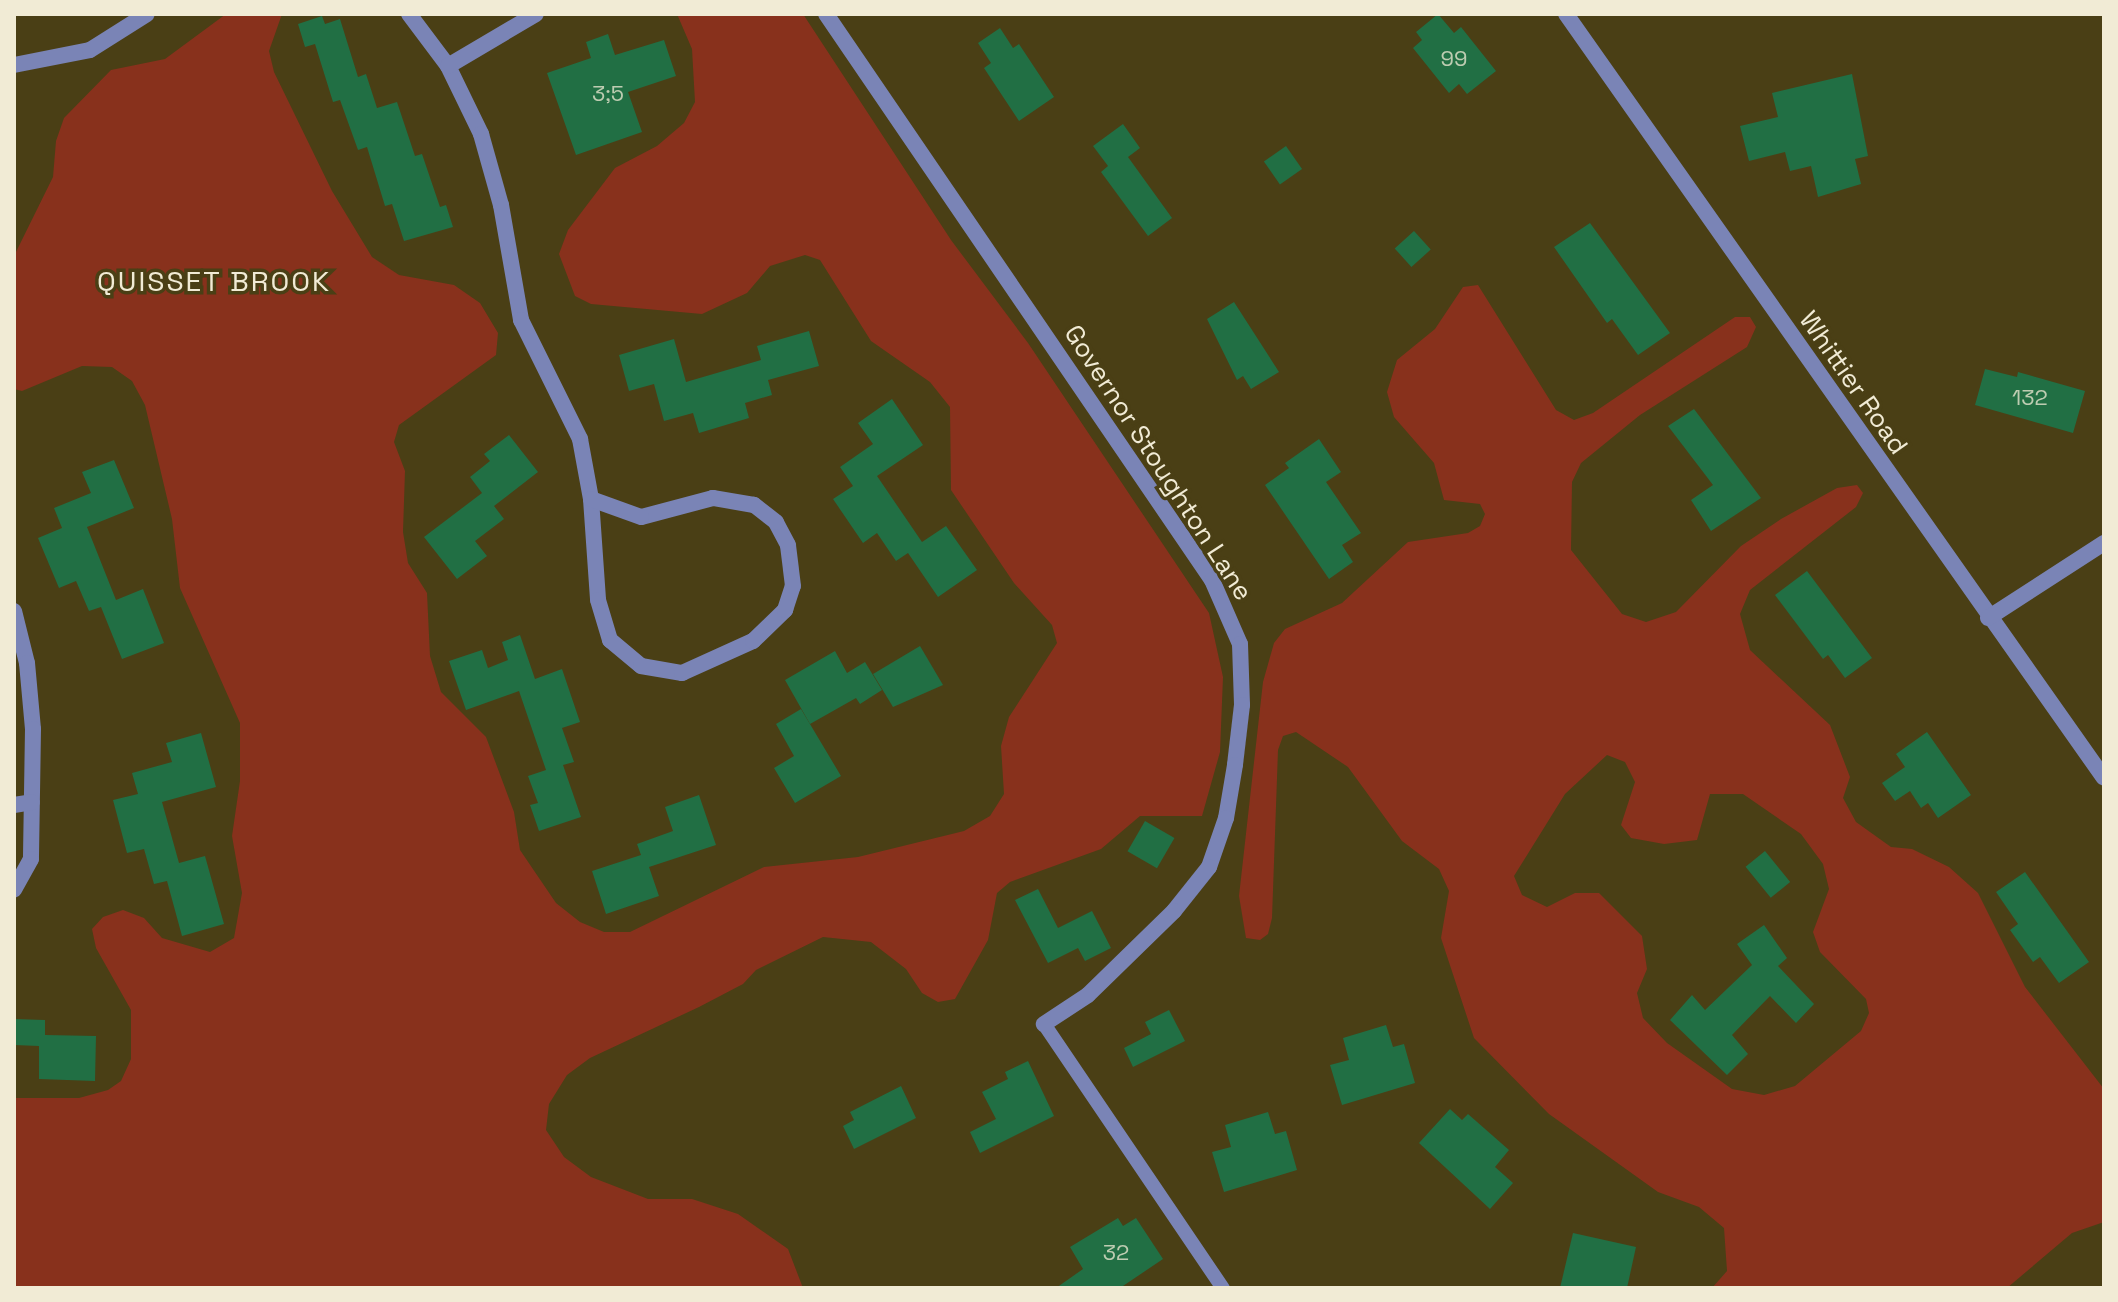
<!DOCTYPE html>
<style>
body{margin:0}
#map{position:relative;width:2118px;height:1302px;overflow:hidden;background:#4a3f15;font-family:"Space Grotesk",sans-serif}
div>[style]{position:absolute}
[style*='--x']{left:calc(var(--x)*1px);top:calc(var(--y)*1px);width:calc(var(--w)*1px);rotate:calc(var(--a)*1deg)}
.green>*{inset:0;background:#88311c}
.building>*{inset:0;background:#216f44;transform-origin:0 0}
.service>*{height:14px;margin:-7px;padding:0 7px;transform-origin:7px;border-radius:7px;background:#7a84b6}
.minor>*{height:16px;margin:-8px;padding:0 8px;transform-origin:8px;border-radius:8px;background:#7a84b6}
span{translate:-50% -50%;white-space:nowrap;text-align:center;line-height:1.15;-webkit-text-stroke:7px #4a3f15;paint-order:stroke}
.number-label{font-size:22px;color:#bdccb1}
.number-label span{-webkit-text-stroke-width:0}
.street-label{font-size:26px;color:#f1ebd5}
.neighbourhood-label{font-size:28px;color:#f1ebd5;letter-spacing:2px}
.frame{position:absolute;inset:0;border:16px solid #f1ebd5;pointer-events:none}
</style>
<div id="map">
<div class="green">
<div style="clip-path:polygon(226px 14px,282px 14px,269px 51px,274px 72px,332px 191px,372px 257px,399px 275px,454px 285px,480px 303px,498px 333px,496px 355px,399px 425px,394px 442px,405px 471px,403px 532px,408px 563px,427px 593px,430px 656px,441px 692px,486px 737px,514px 812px,520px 850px,556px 903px,580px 922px,604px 932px,630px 932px,764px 867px,858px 857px,964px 831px,990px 816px,1004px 794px,1001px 746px,1009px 717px,1057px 643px,1052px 625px,1014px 583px,951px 490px,950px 407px,930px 382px,871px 341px,820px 260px,805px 255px,770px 266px,747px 293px,702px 314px,591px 304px,575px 296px,559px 254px,568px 230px,615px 168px,657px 146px,684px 123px,695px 102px,692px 49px,677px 14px,803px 14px,951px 240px,1028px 343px,1209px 613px,1223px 677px,1220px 752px,1202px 816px,1140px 816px,1101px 849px,1010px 882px,997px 893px,988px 940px,955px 999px,938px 1002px,922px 993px,906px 969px,871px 942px,823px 937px,756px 970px,743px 984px,699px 1007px,590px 1058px,567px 1075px,549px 1104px,546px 1130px,564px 1157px,591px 1177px,648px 1199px,692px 1199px,738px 1214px,788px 1249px,803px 1288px,14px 1288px,14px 1098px,79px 1098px,108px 1090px,121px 1081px,131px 1059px,131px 1010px,96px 948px,92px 929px,103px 917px,123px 910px,144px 918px,162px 938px,210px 952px,234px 938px,242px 893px,232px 836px,240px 781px,240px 723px,180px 588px,172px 519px,145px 405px,132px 381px,112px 367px,82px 366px,22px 391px,14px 389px,14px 256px,53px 177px,56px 141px,64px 118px,111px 70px,165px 59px)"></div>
<div style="clip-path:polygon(evenodd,1478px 285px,1556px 410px,1574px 420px,1593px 413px,1735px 317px,1750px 317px,1756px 327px,1747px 347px,1640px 415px,1581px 463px,1572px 482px,1571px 550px,1622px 614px,1646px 622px,1676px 612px,1741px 546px,1781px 519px,1837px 488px,1857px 485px,1863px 493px,1856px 507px,1750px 590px,1740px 614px,1750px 650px,1830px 725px,1850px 777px,1843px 798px,1856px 822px,1891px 847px,1912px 849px,1949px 867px,1978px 893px,2025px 987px,2104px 1089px,2104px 1222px,2072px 1233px,2007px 1288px,1712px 1288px,1727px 1271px,1724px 1228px,1699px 1207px,1658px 1192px,1549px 1114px,1474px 1038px,1441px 938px,1449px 891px,1439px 869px,1402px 841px,1348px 767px,1296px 732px,1283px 736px,1278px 750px,1272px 918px,1268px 934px,1260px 940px,1246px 938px,1239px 896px,1263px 682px,1274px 643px,1285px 629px,1342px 603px,1408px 542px,1468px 533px,1480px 526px,1485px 514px,1480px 504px,1444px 500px,1434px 463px,1394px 417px,1387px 392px,1397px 360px,1435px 329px,1463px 287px,1478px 285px,1607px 755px,1625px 762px,1635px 782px,1621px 825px,1631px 838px,1664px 844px,1697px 840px,1710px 794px,1743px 794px,1801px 834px,1823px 864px,1829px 889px,1813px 932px,1820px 952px,1866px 999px,1869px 1013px,1861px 1031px,1795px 1086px,1764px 1095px,1732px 1089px,1667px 1043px,1643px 1018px,1637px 993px,1647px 969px,1642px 936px,1599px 893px,1575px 893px,1547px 907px,1522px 895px,1514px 876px,1565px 794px,1607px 755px)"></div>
</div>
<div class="building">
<div style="clip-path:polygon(1438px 14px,1454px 33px,1461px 27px,1496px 71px,1467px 94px,1459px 84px,1449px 93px,1413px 48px,1422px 40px,1416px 32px)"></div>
<div style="clip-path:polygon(322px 16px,325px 24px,340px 19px,358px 77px,366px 74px,377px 108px,397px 102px,415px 156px,422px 154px,440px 207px,446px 205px,453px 227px,404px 241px,392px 204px,385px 206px,367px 147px,358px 150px,340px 100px,333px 102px,315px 44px,305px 47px,298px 24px)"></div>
<div style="clip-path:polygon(1000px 28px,1013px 48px,1019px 44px,1054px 97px,1019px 121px,984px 68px,991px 63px,978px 43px)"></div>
<div style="clip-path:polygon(608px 34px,615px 55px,664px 40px,676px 76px,628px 92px,642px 132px,576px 155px,547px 73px,591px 58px,586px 42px)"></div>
<div style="clip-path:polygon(1852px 74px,1868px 156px,1855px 159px,1861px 184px,1818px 197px,1811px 166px,1790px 171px,1785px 152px,1749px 161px,1740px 126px,1778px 117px,1772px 93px)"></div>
<div style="clip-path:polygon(1123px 124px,1140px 148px,1128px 157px,1172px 218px,1148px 236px,1101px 172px,1108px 166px,1093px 146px)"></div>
<div style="left:1286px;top:146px;width:28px;height:27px;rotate:55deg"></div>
<div style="clip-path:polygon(1590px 223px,1670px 333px,1638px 355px,1612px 319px,1607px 323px,1554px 247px)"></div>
<div style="left:1414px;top:231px;width:25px;height:26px;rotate:48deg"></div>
<div style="clip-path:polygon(1234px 302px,1279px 372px,1251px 389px,1243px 376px,1237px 380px,1207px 319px)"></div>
<div style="clip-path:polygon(809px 331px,819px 366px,768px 380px,772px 395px,745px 403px,749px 418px,699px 433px,693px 413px,664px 421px,654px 384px,629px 391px,619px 355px,674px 339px,686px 382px,761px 360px,757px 346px)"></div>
<div style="clip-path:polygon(1985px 369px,2017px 377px,2018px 372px,2085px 391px,2073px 433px,1975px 405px)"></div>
<div style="clip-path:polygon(892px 399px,923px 445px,877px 476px,922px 542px,946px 526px,977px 570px,938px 597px,908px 553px,896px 561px,877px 533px,863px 543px,833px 499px,853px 486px,840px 467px,873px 444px,858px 423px)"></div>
<div style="clip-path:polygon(1694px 409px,1761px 498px,1711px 531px,1691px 500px,1713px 485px,1668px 426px)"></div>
<div style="clip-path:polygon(509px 435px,538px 472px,494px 506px,504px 519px,475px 541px,487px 556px,457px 579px,424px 537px,482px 493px,470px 477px,490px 461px,484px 454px)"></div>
<div style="clip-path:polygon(1319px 439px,1341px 472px,1326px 482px,1361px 533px,1342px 545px,1353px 562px,1329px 579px,1265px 485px,1289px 468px,1285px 463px)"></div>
<div style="clip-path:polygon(114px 460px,134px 508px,87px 527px,116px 600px,143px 589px,164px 643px,122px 659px,101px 607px,89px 611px,76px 581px,59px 588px,38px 538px,62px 528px,54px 508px,91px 493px,82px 472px)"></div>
<div style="clip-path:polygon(1807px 571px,1872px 658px,1845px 678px,1828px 655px,1823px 659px,1775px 595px)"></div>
<div style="clip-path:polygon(520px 635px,535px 679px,562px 669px,580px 722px,562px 728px,574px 762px,563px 765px,581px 817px,539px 831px,530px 805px,538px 803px,528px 776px,546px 770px,519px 691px,466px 710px,449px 661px,482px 650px,488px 668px,508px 660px,502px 642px)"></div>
<div style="clip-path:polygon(920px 646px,943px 685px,893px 707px,873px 674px)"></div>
<div style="clip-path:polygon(835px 651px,847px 673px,865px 662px,882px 690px,860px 704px,856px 698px,810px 724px,785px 680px)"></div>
<div style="clip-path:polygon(801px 709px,841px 776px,795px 803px,774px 768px,794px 756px,776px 724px)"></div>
<div style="clip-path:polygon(1927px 732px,1971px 795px,1938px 818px,1928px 803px,1921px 808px,1910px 791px,1895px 801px,1882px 783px,1905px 767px,1896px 754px)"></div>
<div style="clip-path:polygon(201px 733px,216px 787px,162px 802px,179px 863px,205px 856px,224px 924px,182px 936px,167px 881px,154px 884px,144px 849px,127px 853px,113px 800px,138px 794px,132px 773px,172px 762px,166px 743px)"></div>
<div style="clip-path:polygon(699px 795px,716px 845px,649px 867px,659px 896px,606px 914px,592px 871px,641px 855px,637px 844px,673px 831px,665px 807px)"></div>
<div style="left:1145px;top:821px;width:34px;height:35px;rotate:30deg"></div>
<div style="left:1765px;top:851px;width:40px;height:25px;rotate:51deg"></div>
<div style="clip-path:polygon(2025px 872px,2089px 962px,2059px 983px,2040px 957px,2033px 962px,2010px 930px,2018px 924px,1996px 892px)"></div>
<div style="clip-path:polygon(1038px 889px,1058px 928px,1092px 911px,1111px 948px,1085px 961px,1078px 948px,1048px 963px,1015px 900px)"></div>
<div style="clip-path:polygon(1764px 925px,1787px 958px,1778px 966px,1814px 1004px,1796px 1023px,1770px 996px,1732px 1035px,1748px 1054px,1727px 1075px,1670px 1020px,1692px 995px,1705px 1010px,1752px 965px,1737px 944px)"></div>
<div style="clip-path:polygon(1169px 1010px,1185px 1041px,1133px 1067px,1124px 1048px,1151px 1034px,1145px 1022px)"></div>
<div style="clip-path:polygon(14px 1019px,45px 1020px,45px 1035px,96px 1036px,95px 1081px,39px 1079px,39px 1046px,14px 1045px)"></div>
<div style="clip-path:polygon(1386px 1025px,1393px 1047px,1404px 1044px,1415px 1083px,1342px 1105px,1330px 1065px,1349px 1060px,1343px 1038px)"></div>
<div style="clip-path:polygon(1028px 1061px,1054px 1116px,980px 1153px,970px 1132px,996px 1119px,982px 1092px,1008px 1079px,1005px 1072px)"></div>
<div style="clip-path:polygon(901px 1086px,916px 1118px,854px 1149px,843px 1126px,854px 1120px,850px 1112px)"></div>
<div style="clip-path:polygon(1450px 1109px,1462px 1120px,1468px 1114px,1509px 1150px,1495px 1167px,1513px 1183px,1490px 1209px,1419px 1143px)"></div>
<div style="clip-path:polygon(1268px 1112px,1275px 1134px,1286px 1131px,1297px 1170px,1224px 1192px,1212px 1152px,1231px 1147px,1225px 1125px)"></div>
<div style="clip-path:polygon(1118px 1218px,1123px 1226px,1136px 1218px,1163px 1259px,1120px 1288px,1056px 1288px,1083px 1269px,1070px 1247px)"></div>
<div style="clip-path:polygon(1573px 1233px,1636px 1247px,1627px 1288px,1560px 1288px)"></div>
</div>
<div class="service">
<div style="--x:1044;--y:1024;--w:319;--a:55.9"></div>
</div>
<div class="minor">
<div style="--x:409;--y:14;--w:65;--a:53.1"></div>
<div style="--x:448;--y:66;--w:76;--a:64.1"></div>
<div style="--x:481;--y:134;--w:74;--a:74.3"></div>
<div style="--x:501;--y:205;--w:117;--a:80.1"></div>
<div style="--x:521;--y:320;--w:133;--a:63.6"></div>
<div style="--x:580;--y:439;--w:61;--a:79.6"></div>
<div style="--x:591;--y:499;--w:101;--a:86"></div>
<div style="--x:598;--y:600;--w:42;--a:73.3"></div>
<div style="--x:610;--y:640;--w:40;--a:40"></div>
<div style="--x:641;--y:666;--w:42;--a:9.7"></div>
<div style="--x:682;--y:673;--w:78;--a:-24.3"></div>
<div style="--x:753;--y:641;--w:45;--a:-44.1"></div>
<div style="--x:785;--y:610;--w:25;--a:-72"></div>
<div style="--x:793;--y:586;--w:41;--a:-97"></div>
<div style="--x:788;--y:545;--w:26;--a:-118"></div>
<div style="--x:776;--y:522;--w:28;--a:-142"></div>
<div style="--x:754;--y:505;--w:42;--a:-170.3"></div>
<div style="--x:713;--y:498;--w:74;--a:165.2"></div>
<div style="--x:641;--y:517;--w:53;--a:-160.2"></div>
<div style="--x:826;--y:14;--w:685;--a:55.71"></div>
<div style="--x:1212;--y:580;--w:70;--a:66.4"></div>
<div style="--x:1240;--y:644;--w:61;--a:88.1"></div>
<div style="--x:1242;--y:705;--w:60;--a:96.7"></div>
<div style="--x:1235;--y:765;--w:54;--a:99.6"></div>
<div style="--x:1226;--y:818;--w:52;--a:109.1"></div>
<div style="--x:1209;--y:867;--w:56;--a:128.5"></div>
<div style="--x:1174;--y:911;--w:120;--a:135.7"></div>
<div style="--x:1088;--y:995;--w:53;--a:146.6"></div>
<div style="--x:1566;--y:14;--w:934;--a:54.85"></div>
<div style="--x:14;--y:65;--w:77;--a:-11.2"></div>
<div style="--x:90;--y:50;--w:67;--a:-32.3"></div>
<div style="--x:448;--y:66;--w:102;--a:-30.6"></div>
<div style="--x:14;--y:611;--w:54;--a:76"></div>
<div style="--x:27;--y:663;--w:66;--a:84.8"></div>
<div style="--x:33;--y:729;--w:130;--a:90.9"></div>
<div style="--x:31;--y:859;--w:35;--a:119"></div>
<div style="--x:1988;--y:618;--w:138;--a:-32.9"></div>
<div style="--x:14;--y:805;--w:18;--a:-9"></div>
</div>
<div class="number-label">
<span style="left:1454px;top:59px">99</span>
<span style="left:608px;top:94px">3;5</span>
<span style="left:2030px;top:398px">132</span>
<span style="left:1116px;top:1253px">32</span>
</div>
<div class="street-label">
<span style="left:1853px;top:383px;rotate:55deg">Whittier Road</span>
<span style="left:1158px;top:463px;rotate:57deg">Governor Stoughton Lane</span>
</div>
<div class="neighbourhood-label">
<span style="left:214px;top:281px">QUISSET BROOK</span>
</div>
<div class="frame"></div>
</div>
